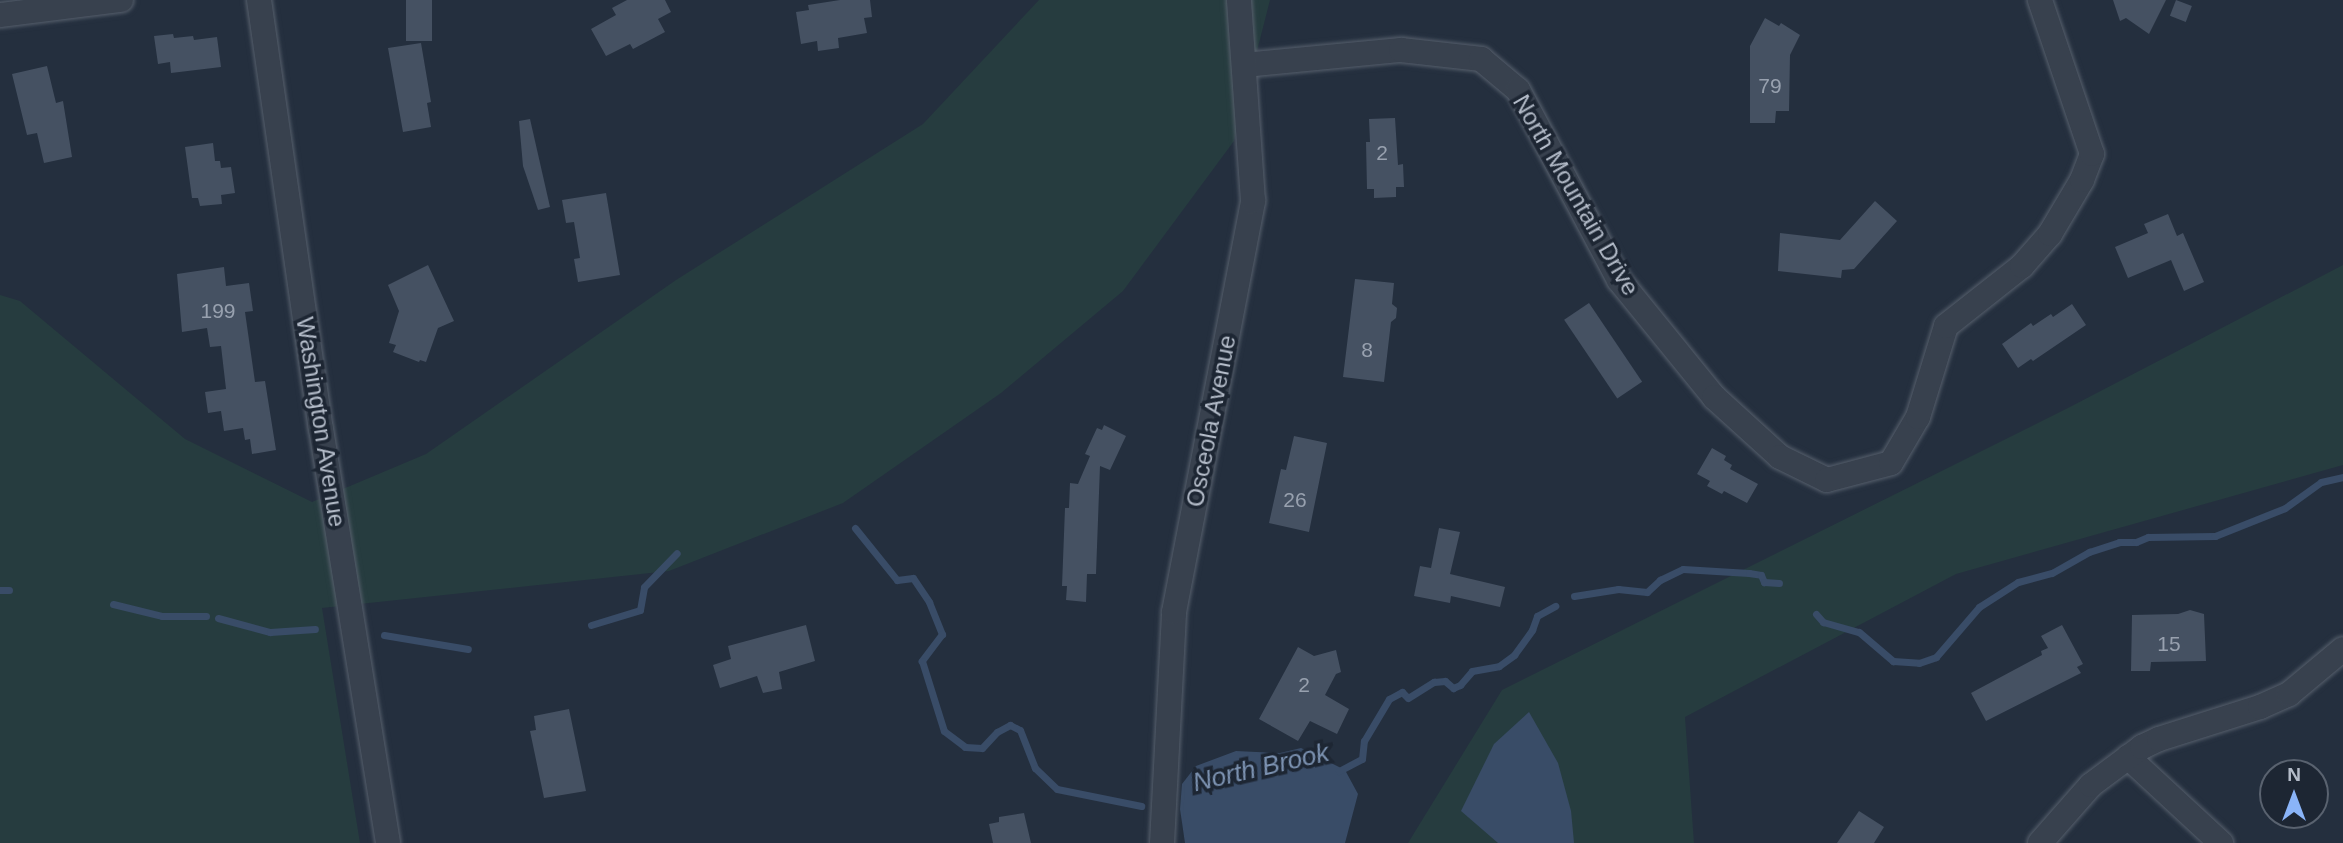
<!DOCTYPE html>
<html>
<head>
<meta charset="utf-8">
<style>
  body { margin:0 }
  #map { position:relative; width:2343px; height:843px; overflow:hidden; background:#242f3e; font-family:Helvetica,sans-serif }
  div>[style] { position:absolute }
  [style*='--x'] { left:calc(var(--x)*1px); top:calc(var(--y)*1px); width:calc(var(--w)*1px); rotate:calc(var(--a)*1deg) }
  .green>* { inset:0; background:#263c3f }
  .water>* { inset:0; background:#394c67 }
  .stream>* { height:7px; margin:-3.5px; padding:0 3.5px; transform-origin:3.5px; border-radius:3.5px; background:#394c67 }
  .building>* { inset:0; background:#455162; transform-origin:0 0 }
  .roads { filter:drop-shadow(0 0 2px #565f6c) drop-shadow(0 0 2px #565f6c) }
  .street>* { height:24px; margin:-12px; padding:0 12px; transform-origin:12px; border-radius:12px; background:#38414e }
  span { translate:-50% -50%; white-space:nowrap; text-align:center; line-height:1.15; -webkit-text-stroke:7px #1d2633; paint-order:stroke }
  .number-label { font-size:21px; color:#98a1af }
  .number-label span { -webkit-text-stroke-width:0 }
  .street-label { font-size:24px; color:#b4bcc9 }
  .water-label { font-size:26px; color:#7c92b1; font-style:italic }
  .north { position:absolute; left:2259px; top:759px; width:70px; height:70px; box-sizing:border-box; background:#1d2633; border:2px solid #59626f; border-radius:50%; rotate:0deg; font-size:19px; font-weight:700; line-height:28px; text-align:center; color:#b4bcc9 }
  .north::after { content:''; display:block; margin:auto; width:24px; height:32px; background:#8ab4f8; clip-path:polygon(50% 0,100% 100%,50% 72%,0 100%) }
</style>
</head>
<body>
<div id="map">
  <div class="green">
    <div style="clip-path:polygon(1039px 0,1270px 0,1234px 141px,1123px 291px,1001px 393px,843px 503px,669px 571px,322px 608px,360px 843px,0 843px,0 295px,20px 301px,185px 439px,312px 502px,426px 454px,676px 280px,923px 124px)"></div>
    <div style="clip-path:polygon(2343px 265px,2343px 465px,1956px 574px,1685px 717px,1694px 843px,1408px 843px,1502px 690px,2066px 409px)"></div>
  </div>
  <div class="water">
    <div style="clip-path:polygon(1529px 712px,1558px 763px,1571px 811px,1574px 843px,1498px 843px,1461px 811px,1494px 744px)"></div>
    <div style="clip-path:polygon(1301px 748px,1345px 770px,1358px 794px,1345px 843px,1185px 843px,1180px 809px,1182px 784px,1196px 766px,1236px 751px,1280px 753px)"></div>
  </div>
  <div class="stream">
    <div style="--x:855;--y:528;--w:67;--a:51.1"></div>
    <div style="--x:897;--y:580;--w:16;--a:-7"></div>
    <div style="--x:913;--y:578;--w:29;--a:56"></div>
    <div style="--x:929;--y:602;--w:35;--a:68"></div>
    <div style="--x:942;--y:634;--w:34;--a:127"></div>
    <div style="--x:922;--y:661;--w:73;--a:72.6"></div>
    <div style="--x:944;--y:731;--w:26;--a:37"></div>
    <div style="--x:965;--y:747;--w:17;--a:3"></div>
    <div style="--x:982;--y:748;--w:22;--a:-47"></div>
    <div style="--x:997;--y:732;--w:15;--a:-28"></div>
    <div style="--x:1010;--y:725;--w:11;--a:27"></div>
    <div style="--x:1020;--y:730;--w:41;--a:68.5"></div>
    <div style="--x:1035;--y:768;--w:30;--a:44"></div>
    <div style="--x:1057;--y:789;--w:86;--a:11.4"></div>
    <div style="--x:0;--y:590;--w:9;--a:0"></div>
    <div style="--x:1574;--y:596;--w:45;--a:-9"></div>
    <div style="--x:1618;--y:589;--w:29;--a:6"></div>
    <div style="--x:1647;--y:592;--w:18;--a:-43"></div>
    <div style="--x:1660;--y:580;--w:25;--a:-26"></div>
    <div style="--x:1683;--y:569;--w:66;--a:3.5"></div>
    <div style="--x:1749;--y:573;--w:12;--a:9"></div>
    <div style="--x:1761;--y:575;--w:8;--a:67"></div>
    <div style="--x:1764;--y:582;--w:15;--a:4"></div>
    <div style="--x:113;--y:604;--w:50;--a:13.8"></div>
    <div style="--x:162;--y:616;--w:44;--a:0"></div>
    <div style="--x:1816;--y:614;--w:11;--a:49"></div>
    <div style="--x:1823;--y:622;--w:37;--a:16"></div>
    <div style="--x:1859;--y:632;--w:45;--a:40.5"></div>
    <div style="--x:1893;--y:661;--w:26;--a:4"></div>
    <div style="--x:1919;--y:663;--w:18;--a:-19"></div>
    <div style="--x:1936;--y:657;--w:66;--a:-49.3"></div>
    <div style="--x:1979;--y:607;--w:46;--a:-32.7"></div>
    <div style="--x:2018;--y:582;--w:35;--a:-15"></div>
    <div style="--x:2052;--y:573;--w:43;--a:-29.6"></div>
    <div style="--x:2089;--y:552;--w:32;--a:-18"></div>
    <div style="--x:2119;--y:542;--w:17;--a:0"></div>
    <div style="--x:2136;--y:542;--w:13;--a:-23"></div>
    <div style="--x:2148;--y:537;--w:67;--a:-0.9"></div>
    <div style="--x:2215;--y:536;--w:75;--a:-21.8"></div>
    <div style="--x:2285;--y:508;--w:44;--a:-35.8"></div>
    <div style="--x:2321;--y:482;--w:23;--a:-13"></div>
    <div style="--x:218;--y:618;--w:54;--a:15.1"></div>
    <div style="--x:270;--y:632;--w:45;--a:-3.8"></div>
    <div style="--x:591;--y:625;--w:51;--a:-17"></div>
    <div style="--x:640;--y:610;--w:23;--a:-80"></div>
    <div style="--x:644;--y:587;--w:47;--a:-45.9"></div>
    <div style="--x:384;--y:635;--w:85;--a:9.5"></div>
    <div style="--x:1339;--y:771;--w:26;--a:-28"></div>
    <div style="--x:1362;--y:759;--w:18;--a:-84"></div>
    <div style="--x:1364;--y:741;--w:49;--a:-59.2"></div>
    <div style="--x:1389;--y:699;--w:15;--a:-28"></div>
    <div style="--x:1402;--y:692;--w:8;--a:45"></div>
    <div style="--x:1408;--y:698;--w:31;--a:-32"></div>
    <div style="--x:1434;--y:682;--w:11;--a:-5"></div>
    <div style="--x:1445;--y:681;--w:11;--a:41"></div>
    <div style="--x:1453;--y:688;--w:8;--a:-23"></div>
    <div style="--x:1460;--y:685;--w:18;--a:-49"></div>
    <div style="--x:1472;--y:671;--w:27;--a:-10"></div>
    <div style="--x:1499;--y:666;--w:19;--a:-36"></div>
    <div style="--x:1514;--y:655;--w:31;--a:-54"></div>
    <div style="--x:1532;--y:630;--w:15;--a:-70"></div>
    <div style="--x:1537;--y:616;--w:21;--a:-29"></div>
  </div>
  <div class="building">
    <div style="left:406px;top:0;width:26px;height:41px"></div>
    <div style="clip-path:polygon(627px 0,665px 0,671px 12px,658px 19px,665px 32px,633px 49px,630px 44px,606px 56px,591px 29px,616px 15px,612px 8px)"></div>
    <div style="clip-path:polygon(840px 0,870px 0,872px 17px,864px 18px,867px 33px,838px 38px,839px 48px,818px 51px,817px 41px,801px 44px,796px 12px,809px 10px,808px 5px)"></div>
    <div style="clip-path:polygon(2113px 0,2166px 0,2149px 34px,2126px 18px,2120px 21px)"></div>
    <div style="left:2176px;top:0;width:17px;height:17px;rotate:21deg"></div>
    <div style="clip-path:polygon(1765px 18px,1779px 26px,1781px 23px,1800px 35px,1790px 55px,1789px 111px,1776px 111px,1775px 123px,1750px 123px,1750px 46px)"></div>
    <div style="clip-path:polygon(173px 34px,174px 38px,193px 36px,194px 40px,217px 37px,221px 67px,171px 73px,170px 62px,158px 64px,154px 36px)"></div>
    <div style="clip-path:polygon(421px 43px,431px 102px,427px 103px,431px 127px,403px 132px,388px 48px)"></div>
    <div style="clip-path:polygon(47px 66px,56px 103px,63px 101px,72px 157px,44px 163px,37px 133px,27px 135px,12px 74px)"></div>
    <div style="clip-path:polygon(1395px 118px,1398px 165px,1403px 164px,1404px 187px,1396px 187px,1396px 197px,1374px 198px,1374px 189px,1367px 189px,1366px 142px,1370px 142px,1369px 119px)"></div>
    <div style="clip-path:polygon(530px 119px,550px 207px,538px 210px,523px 166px,519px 121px)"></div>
    <div style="clip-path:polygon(213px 143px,215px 161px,220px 161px,221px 168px,231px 167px,235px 193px,221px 195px,222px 204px,200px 206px,198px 198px,192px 198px,185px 147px)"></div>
    <div style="clip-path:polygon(606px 193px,620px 275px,578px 282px,574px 259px,580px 258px,574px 222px,566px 223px,562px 200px)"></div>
    <div style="clip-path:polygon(1875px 201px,1897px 221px,1854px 269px,1842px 270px,1841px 278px,1778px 271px,1780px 233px,1840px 240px)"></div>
    <div style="clip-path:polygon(2168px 214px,2177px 236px,2183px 233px,2204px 282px,2184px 291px,2171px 260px,2128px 278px,2115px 247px,2148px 233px,2144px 224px)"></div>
    <div style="clip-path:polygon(428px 265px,454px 321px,438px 328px,426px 362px,420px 360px,419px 362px,393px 352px,396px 345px,389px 343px,399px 311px,388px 285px)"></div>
    <div style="clip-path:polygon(224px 267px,226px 286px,249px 283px,253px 311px,245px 312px,255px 382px,265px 381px,276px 450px,252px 454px,250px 439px,245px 440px,243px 428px,224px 431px,221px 411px,208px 413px,205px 392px,226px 389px,221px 346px,210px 347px,207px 328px,182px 332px,177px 274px)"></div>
    <div style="clip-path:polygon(1355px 279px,1394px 283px,1392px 304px,1397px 308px,1396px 318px,1391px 322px,1384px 382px,1343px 377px)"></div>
    <div style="left:1589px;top:303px;width:95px;height:30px;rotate:56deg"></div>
    <div style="clip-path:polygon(2072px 304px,2086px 325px,2033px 361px,2031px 359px,2018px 368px,2002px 344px,2031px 323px,2033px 326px,2051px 314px,2053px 317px)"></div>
    <div style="clip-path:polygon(1104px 425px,1126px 436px,1110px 470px,1100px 466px,1096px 574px,1087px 574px,1086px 602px,1066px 600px,1067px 586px,1062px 586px,1065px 508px,1069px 508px,1070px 483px,1078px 484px,1090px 456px,1085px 454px,1097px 428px,1102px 430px)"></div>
    <div style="clip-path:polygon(1294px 436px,1327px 443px,1309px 532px,1269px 523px,1281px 469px,1286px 470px)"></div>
    <div style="clip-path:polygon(1712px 448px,1726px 456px,1724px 460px,1732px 465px,1730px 469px,1758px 484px,1747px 503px,1724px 491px,1722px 494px,1707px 486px,1710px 481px,1697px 474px)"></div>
    <div style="clip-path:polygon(1439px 528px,1460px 532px,1450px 574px,1505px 587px,1500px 607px,1451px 596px,1450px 603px,1414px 596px,1420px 566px,1431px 568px)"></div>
    <div style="clip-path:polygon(2190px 610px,2204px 614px,2206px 661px,2151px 662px,2150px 671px,2131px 671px,2132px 615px,2178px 614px)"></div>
    <div style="clip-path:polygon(806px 625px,815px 661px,779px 672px,782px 689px,763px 693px,757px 676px,720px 688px,713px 665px,731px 659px,728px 646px)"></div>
    <div style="clip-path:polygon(2062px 625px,2083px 664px,2077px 667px,2081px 673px,1986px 721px,1971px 693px,2042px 655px,2041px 651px,2048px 648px,2041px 636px)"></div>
    <div style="clip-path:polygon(1298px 647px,1314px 656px,1336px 650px,1341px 672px,1336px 674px,1325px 695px,1349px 709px,1337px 734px,1310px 721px,1298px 741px,1259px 719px)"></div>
    <div style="clip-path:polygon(569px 709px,586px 791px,544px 798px,530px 731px,536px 730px,534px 716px)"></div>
    <div style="clip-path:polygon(1859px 811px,1884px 827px,1874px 843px,1837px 843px)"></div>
    <div style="clip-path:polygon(1024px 813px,1031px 843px,993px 843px,989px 824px,999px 822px,999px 817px)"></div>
  </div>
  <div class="roads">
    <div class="street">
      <div style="--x:259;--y:0;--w:433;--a:81.8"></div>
      <div style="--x:321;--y:429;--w:419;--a:80.8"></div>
      <div style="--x:0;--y:15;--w:122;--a:-7.1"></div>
      <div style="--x:1244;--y:65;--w:158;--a:-5.5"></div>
      <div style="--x:1401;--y:50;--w:81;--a:6.4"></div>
      <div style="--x:1481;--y:59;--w:48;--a:40"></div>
      <div style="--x:1518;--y:90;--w:215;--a:62"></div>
      <div style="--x:1619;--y:280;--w:151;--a:50.9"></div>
      <div style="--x:1714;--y:397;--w:89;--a:42.3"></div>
      <div style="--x:1780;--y:457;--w:52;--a:26.1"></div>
      <div style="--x:1827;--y:480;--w:66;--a:-14.9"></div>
      <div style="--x:1891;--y:463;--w:53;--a:-59.6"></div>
      <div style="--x:1918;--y:417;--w:95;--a:-72.9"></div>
      <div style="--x:1946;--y:326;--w:97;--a:-38.3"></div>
      <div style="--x:2022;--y:266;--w:43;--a:-48.8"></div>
      <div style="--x:2050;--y:234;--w:63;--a:-59.3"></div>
      <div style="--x:2082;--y:180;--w:28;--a:-69"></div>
      <div style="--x:2092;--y:154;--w:163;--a:-108.7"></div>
      <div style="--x:2128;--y:757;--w:127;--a:42.8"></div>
      <div style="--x:1162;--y:843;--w:231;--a:-87"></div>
      <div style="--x:1174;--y:612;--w:419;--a:-79.1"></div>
      <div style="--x:1253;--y:201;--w:201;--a:-94"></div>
      <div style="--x:2040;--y:843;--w:77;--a:-48.7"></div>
      <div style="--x:2091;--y:785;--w:64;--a:-36.7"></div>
      <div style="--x:2142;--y:747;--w:19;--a:-25"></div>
      <div style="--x:2159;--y:739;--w:106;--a:-17.6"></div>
      <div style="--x:2260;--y:707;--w:32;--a:-24"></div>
      <div style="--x:2289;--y:694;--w:70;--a:-39.8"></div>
    </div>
  </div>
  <div class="number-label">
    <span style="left:1770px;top:86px">79</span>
    <span style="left:1382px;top:153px">2</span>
    <span style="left:218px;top:311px">199</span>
    <span style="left:1367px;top:350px">8</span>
    <span style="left:1295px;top:500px">26</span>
    <span style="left:2169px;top:644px">15</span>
    <span style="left:1304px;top:685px">2</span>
  </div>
  <div class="street-label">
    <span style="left:1576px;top:195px;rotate:60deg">North Mountain Drive</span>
    <span style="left:1211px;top:421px;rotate:-79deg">Osceola Avenue</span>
    <span style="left:321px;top:422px;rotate:81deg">Washington Avenue</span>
  </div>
  <div class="water-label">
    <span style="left:1261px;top:768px;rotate:-13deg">North Brook</span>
  </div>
  <div class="north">N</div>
</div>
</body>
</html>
